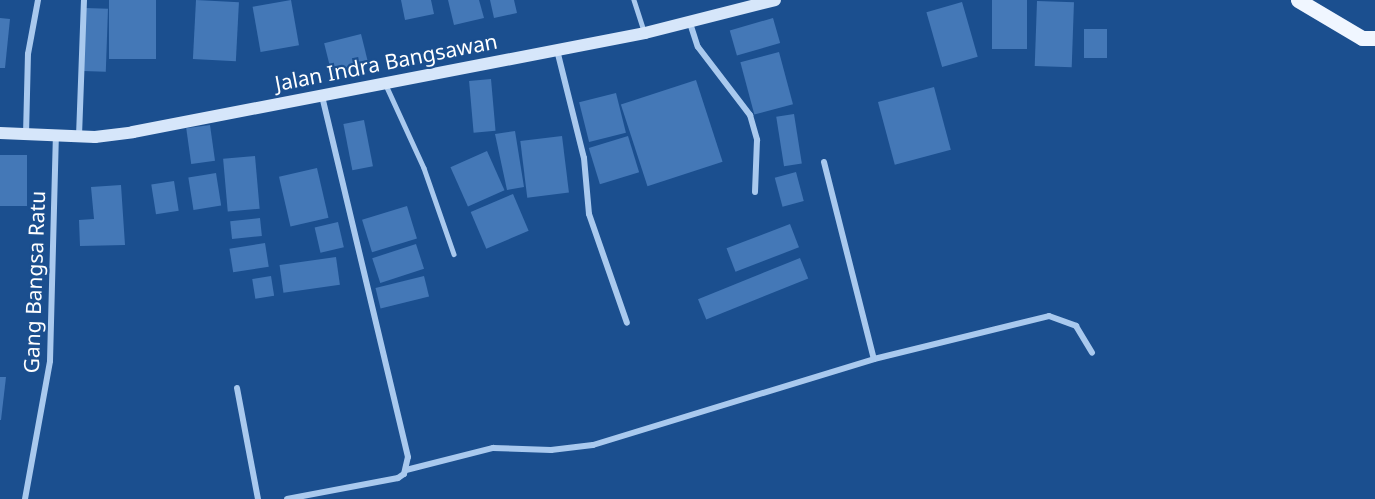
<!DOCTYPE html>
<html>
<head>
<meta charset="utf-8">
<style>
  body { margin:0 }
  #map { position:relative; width:1375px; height:499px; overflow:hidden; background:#1b4f8f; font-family:"Noto Sans",sans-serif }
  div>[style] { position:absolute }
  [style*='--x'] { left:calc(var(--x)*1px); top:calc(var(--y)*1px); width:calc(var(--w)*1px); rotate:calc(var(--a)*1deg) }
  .building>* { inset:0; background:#4478b7; transform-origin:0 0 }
  .lane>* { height:4.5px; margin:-2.25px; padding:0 2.25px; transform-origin:2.25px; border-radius:2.25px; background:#a9c9ee }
  .street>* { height:6px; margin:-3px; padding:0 3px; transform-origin:3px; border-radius:3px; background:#a9c9ee }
  .secondary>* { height:12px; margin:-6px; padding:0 6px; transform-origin:6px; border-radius:6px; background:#d6e6fa }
  .primary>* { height:15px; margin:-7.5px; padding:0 7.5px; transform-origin:7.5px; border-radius:7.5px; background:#f0f6ff }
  span { translate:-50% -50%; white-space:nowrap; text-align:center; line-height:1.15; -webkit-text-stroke:4.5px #1b4f8f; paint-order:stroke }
  .street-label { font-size:21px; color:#fff }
</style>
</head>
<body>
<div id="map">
  <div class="building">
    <div style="left:109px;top:0;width:47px;height:59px"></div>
    <div style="left:196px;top:0;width:43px;height:59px;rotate:3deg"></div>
    <div style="left:291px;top:0;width:46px;height:39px;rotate:80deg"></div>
    <div style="clip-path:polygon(401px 0,431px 0,434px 14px,405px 20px)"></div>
    <div style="clip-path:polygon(448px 0,479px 0,484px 18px,454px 25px)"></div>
    <div style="clip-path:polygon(490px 0,514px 0,517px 13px,494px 18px)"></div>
    <div style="left:992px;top:0;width:35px;height:49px"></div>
    <div style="left:1037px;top:1px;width:37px;height:65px;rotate:2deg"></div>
    <div style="left:962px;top:2px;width:57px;height:37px;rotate:74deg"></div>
    <div style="left:85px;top:8px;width:23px;height:63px;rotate:2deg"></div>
    <div style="clip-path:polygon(0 18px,10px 19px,5px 68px,0 68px)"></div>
    <div style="left:773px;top:18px;width:26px;height:45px;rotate:74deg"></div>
    <div style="left:1084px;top:29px;width:23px;height:29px"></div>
    <div style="left:361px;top:34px;width:29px;height:38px;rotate:76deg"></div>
    <div style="left:779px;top:52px;width:54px;height:40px;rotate:75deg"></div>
    <div style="left:491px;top:79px;width:52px;height:22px;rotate:85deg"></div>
    <div style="left:696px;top:80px;width:86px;height:79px;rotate:72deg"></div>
    <div style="left:934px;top:87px;width:65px;height:58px;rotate:75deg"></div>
    <div style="left:616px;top:93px;width:41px;height:38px;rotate:76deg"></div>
    <div style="left:794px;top:114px;width:50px;height:18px;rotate:81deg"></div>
    <div style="left:364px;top:120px;width:47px;height:21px;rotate:79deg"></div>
    <div style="left:210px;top:125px;width:36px;height:24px;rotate:82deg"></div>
    <div style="clip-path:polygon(515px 131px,524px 187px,507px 190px,495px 134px)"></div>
    <div style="left:562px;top:136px;width:57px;height:42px;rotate:83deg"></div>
    <div style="left:628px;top:136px;width:38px;height:41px;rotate:73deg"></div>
    <div style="left:487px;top:151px;width:43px;height:40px;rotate:66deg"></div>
    <div style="left:0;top:155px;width:27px;height:51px"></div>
    <div style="left:255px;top:156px;width:53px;height:32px;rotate:85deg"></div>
    <div style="left:317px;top:168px;width:51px;height:39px;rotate:77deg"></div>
    <div style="left:796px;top:172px;width:30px;height:22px;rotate:75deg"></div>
    <div style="left:216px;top:173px;width:33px;height:28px;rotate:81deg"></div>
    <div style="left:174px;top:181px;width:30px;height:23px;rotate:81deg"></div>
    <div style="clip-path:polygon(121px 185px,125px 245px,80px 246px,79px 220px,94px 219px,91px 187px)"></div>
    <div style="left:513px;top:194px;width:40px;height:46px;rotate:67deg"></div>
    <div style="left:407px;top:206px;width:34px;height:47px;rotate:73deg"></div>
    <div style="left:260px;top:218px;width:18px;height:30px;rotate:84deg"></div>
    <div style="left:338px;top:222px;width:26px;height:24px;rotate:77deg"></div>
    <div style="left:790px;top:224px;width:25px;height:68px;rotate:69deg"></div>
    <div style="left:265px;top:243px;width:24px;height:36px;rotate:81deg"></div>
    <div style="left:416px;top:244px;width:26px;height:46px;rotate:72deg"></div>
    <div style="left:336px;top:257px;width:28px;height:57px;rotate:82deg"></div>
    <div style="left:800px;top:258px;width:22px;height:110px;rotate:68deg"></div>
    <div style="left:271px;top:276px;width:20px;height:19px;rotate:81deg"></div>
    <div style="left:424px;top:276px;width:21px;height:50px;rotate:76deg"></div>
    <div style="clip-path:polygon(0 377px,6px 377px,1px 420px,0 420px)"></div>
  </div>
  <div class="lane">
    <div style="--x:634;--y:0;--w:33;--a:72"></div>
    <div style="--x:386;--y:85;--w:91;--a:65.4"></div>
    <div style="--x:424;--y:168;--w:91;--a:70.8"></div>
  </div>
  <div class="street">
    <div style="--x:689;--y:20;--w:28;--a:72"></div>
    <div style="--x:698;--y:47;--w:86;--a:52.6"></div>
    <div style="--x:750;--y:115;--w:26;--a:74"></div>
    <div style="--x:757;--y:140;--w:52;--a:92.2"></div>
    <div style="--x:557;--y:50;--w:111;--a:76"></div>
    <div style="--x:584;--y:158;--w:56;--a:84.9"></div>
    <div style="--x:589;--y:214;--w:115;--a:70.8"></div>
    <div style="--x:26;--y:135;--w:81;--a:-88.6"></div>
    <div style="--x:28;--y:54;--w:55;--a:-79.5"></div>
    <div style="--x:79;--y:136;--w:136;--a:-87.9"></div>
    <div style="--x:824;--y:162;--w:203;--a:75.8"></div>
    <div style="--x:237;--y:388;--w:113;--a:79.3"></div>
    <div style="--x:406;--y:470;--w:90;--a:-14.2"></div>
    <div style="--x:493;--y:448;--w:58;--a:2"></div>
    <div style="--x:551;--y:450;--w:42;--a:-6.8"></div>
    <div style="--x:593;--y:445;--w:294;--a:-17"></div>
    <div style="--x:874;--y:359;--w:180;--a:-13.8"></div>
    <div style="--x:1049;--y:316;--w:29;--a:20"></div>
    <div style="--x:1076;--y:326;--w:31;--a:59"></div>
    <div style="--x:25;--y:499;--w:140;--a:-79.7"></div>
    <div style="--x:50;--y:361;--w:224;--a:-88.5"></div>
    <div style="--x:287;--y:499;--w:113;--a:-10.7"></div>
    <div style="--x:398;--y:478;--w:7;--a:-34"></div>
    <div style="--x:404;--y:474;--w:17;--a:-77"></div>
    <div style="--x:408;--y:457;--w:371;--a:-103.4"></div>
  </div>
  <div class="secondary">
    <div style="--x:0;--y:133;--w:95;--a:2.4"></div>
    <div style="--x:95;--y:137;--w:38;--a:-7"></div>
    <div style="--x:133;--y:132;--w:521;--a:-10.94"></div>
    <div style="--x:645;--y:33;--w:134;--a:-14.2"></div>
  </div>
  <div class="primary">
    <div style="--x:1298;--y:0;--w:74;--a:30.7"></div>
    <div style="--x:1362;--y:38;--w:13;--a:0"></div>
  </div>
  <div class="street-label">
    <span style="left:386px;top:62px;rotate:-11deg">Jalan Indra Bangsawan</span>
    <span style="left:34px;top:282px;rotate:-88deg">Gang Bangsa Ratu</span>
  </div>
</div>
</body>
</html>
